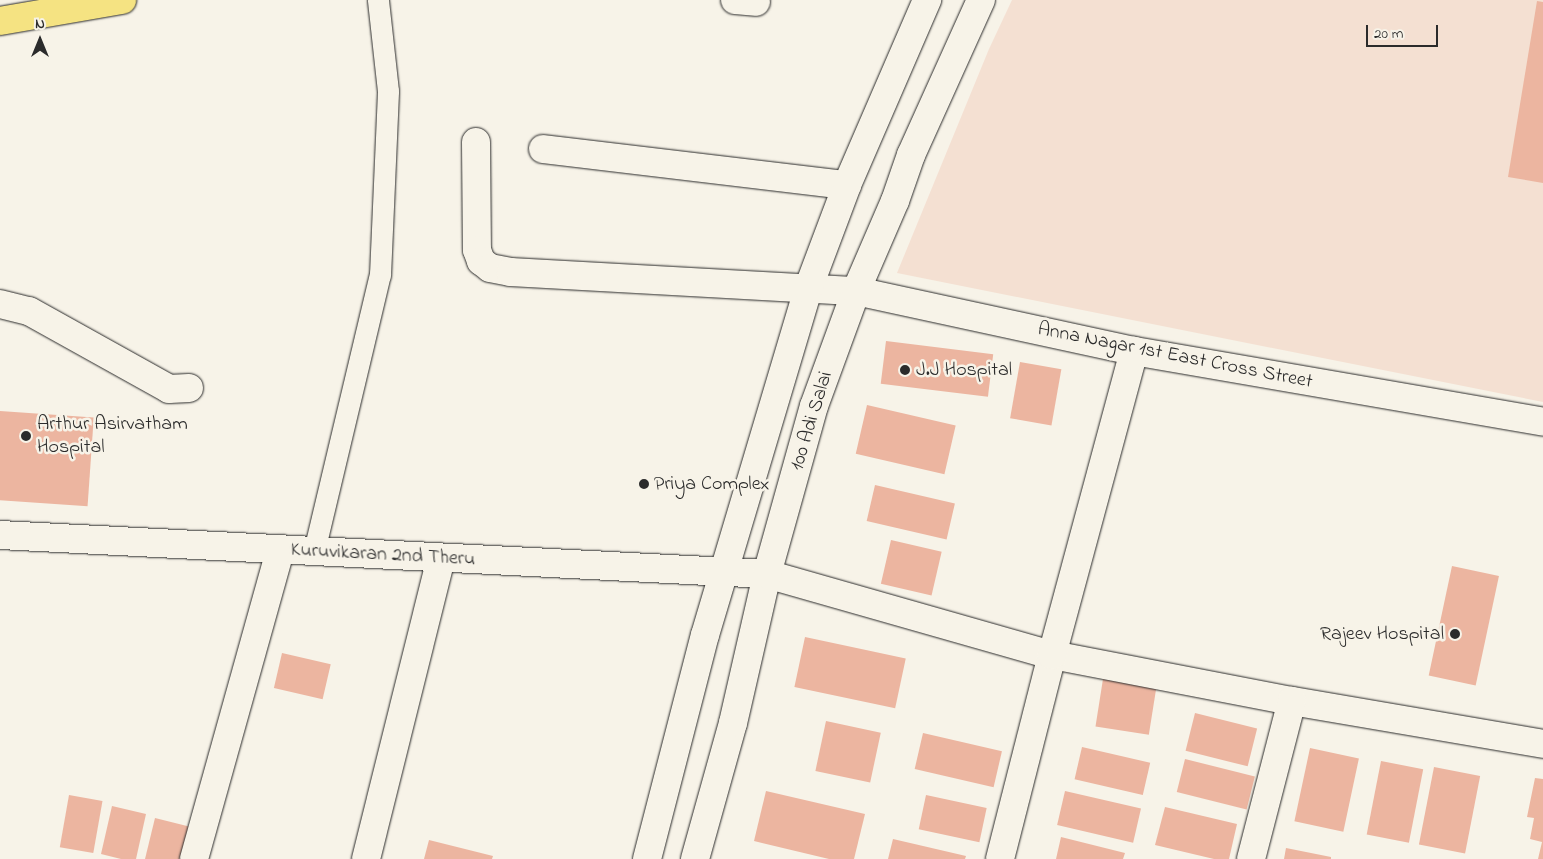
<!DOCTYPE html>
<html>
<head>
<meta charset="utf-8">
<style>
  body { margin:0 }
  #map { position:relative; width:1543px; height:859px; overflow:hidden; background:#f7f3e8; font-family:"Indie Flower",sans-serif }
  div>[style] { position:absolute }
  [style*='--x'] { left:calc(var(--x)*1px); top:calc(var(--y)*1px); width:calc(var(--w)*1px); rotate:calc(var(--a)*1deg) }
  .built>* { inset:0; background:#f4e0d2 }
  .building>* { inset:0; background:#ecb5a0; transform-origin:0 0 }
  .roads { filter:drop-shadow(0 0 1px #2b2b2b) drop-shadow(0 0 1px #2b2b2b) }
  .pedestrian>* { height:21px; margin:-10.5px; padding:0 10.5px; transform-origin:10.5px; border-radius:10.5px; background:#f7f3e8 }
  .minor>* { height:28px; margin:-14px; padding:0 14px; transform-origin:14px; border-radius:14px; background:#f7f3e8 }
  .tertiary>* { height:28px; margin:-14px; padding:0 14px; transform-origin:14px; border-radius:14px; background:#f7f3e8 }
  .secondary>* { height:28px; margin:-14px; padding:0 14px; transform-origin:14px; border-radius:14px; background:#f7f3e8 }
  .primary>* { height:28px; margin:-14px; padding:0 14px; transform-origin:14px; border-radius:14px; background:#f5e382 }
  .dots>* { width:14px; height:14px; translate:-50% -50%; box-sizing:border-box; border:2px solid #f7f3e8; border-radius:50% }
  span { translate:-50% -50%; white-space:nowrap; text-align:center; line-height:1.15; -webkit-text-stroke:5px #f7f3e8; paint-order:stroke }
  .street-label { font-size:20px; color:#2b2b2b }
  .poi-label { font-size:20px; color:#2b2b2b }
  .left { translate:0 -50%; text-align:left }
  .right { translate:-100% -50%; text-align:right }
  .north { position:absolute; left:15px; top:15px; width:50px; height:50px; -webkit-text-stroke:4px #f7f3e8; paint-order:stroke; rotate:0deg; font-size:14px; font-weight:700; line-height:20px; text-align:center; color:#2b2b2b }
  .north::after { content:''; display:block; margin:auto; width:18px; height:22px; background:#2b2b2b; clip-path:polygon(50% 0,100% 100%,50% 72%,0 100%) }
  .scale { position:absolute; left:1366px; top:25px; width:72px; height:22px; box-sizing:border-box; border:2px solid #2b2b2b; border-top:0; padding-left:6px; font-size:15px; line-height:18px; white-space:nowrap; color:#2b2b2b; -webkit-text-stroke:4px #f7f3e8; paint-order:stroke }
</style>
</head>
<body>
<div id="map">
  <div class="built">
    <div style="clip-path:polygon(1012px 0,1543px 0,1543px 402px,897px 273px,989px 49px)"></div>
  </div>
  <div class="building">
    <div style="clip-path:polygon(1537px 1px,1543px 2px,1543px 183px,1508px 177px)"></div>
    <div style="left:886px;top:341px;width:108px;height:43px;rotate:7deg"></div>
    <div style="left:1020px;top:362px;width:42px;height:57px;rotate:10deg"></div>
    <div style="left:867px;top:405px;width:91px;height:50px;rotate:13deg"></div>
    <div style="left:0;top:411px;width:94px;height:89px;rotate:4deg"></div>
    <div style="left:875px;top:485px;width:82px;height:37px;rotate:13deg"></div>
    <div style="left:891px;top:540px;width:52px;height:45px;rotate:13deg"></div>
    <div style="left:1452px;top:566px;width:48px;height:112px;rotate:12deg"></div>
    <div style="left:805px;top:637px;width:103px;height:51px;rotate:12deg"></div>
    <div style="left:282px;top:653px;width:50px;height:36px;rotate:13deg"></div>
    <div style="left:1103px;top:679px;width:54px;height:48px;rotate:9deg"></div>
    <div style="left:1195px;top:713px;width:64px;height:39px;rotate:14deg"></div>
    <div style="left:826px;top:721px;width:56px;height:51px;rotate:12deg"></div>
    <div style="left:923px;top:733px;width:81px;height:37px;rotate:13deg"></div>
    <div style="left:1082px;top:747px;width:70px;height:33px;rotate:13deg"></div>
    <div style="left:1310px;top:748px;width:50px;height:75px;rotate:12deg"></div>
    <div style="left:1185px;top:759px;width:72px;height:34px;rotate:14deg"></div>
    <div style="left:1381px;top:761px;width:43px;height:75px;rotate:11deg"></div>
    <div style="left:1434px;top:767px;width:47px;height:79px;rotate:11deg"></div>
    <div style="clip-path:polygon(1535px 778px,1543px 779px,1543px 859px,1538px 859px,1542px 842px,1530px 839px,1534px 818px,1527px 817px)"></div>
    <div style="clip-path:polygon(766px 791px,865px 814px,854px 859px,829px 859px,754px 841px)"></div>
    <div style="left:1065px;top:791px;width:78px;height:35px;rotate:13deg"></div>
    <div style="left:69px;top:795px;width:34px;height:53px;rotate:10deg"></div>
    <div style="left:926px;top:795px;width:62px;height:35px;rotate:12deg"></div>
    <div style="clip-path:polygon(112px 806px,146px 814px,136px 859px,121px 859px,101px 854px)"></div>
    <div style="clip-path:polygon(1165px 807px,1237px 824px,1229px 859px,1214px 859px,1155px 845px)"></div>
    <div style="clip-path:polygon(155px 818px,199px 829px,191px 859px,145px 859px)"></div>
    <div style="clip-path:polygon(1061px 837px,1125px 853px,1123px 859px,1056px 859px)"></div>
    <div style="clip-path:polygon(893px 839px,966px 856px,965px 859px,888px 859px)"></div>
    <div style="clip-path:polygon(429px 840px,493px 856px,492px 859px,424px 859px)"></div>
    <div style="clip-path:polygon(1286px 848px,1331px 857px,1331px 859px,1284px 859px)"></div>
  </div>
  <div class="roads">
    <div class="pedestrian">
      <div style="--x:314;--y:551;--w:284;--a:-76.6"></div>
      <div style="--x:380;--y:275;--w:184;--a:-87.5"></div>
      <div style="--x:388;--y:91;--w:92;--a:-96.3"></div>
    </div>
    <div class="minor">
      <div style="--x:735;--y:0;--w:21;--a:5"></div>
      <div style="--x:476;--y:142;--w:108;--a:89.5"></div>
      <div style="--x:477;--y:250;--w:12;--a:70"></div>
      <div style="--x:481;--y:261;--w:11;--a:38"></div>
      <div style="--x:490;--y:268;--w:21;--a:11"></div>
      <div style="--x:511;--y:272;--w:346;--a:3.2"></div>
      <div style="--x:856;--y:291;--w:284;--a:12.2"></div>
      <div style="--x:1134;--y:351;--w:415;--a:9.8"></div>
      <div style="--x:543;--y:149;--w:306;--a:6.8"></div>
      <div style="--x:0;--y:304;--w:30;--a:14"></div>
      <div style="--x:29;--y:311;--w:160;--a:29.1"></div>
      <div style="--x:169;--y:389;--w:20;--a:-3"></div>
      <div style="--x:767;--y:574;--w:296;--a:15.9"></div>
      <div style="--x:1052;--y:655;--w:244;--a:10.9"></div>
      <div style="--x:1292;--y:701;--w:255;--a:9.7"></div>
      <div style="--x:194;--y:859;--w:321;--a:-74.4"></div>
      <div style="--x:366;--y:859;--w:310;--a:-76"></div>
      <div style="--x:1000;--y:859;--w:211;--a:-75.7"></div>
      <div style="--x:1052;--y:655;--w:315;--a:-74.9"></div>
      <div style="--x:1251;--y:859;--w:163;--a:-75.5"></div>
    </div>
    <div class="tertiary">
      <div style="--x:0;--y:535;--w:768;--a:2.91"></div>
    </div>
    <div class="secondary">
      <div style="--x:647;--y:859;--w:231;--a:-75.5"></div>
      <div style="--x:705;--y:635;--w:361;--a:-73.4"></div>
      <div style="--x:808;--y:289;--w:111;--a:-69.4"></div>
      <div style="--x:847;--y:185;--w:202;--a:-66.6"></div>
      <div style="--x:695;--y:859;--w:141;--a:-74.4"></div>
      <div style="--x:733;--y:723;--w:153;--a:-77.1"></div>
      <div style="--x:767;--y:574;--w:174;--a:-74.4"></div>
      <div style="--x:814;--y:406;--w:122;--a:-69.9"></div>
      <div style="--x:856;--y:291;--w:98;--a:-66.6"></div>
      <div style="--x:895;--y:201;--w:49;--a:-70.8"></div>
      <div style="--x:911;--y:155;--w:170;--a:-65.7"></div>
    </div>
    <div class="primary">
      <div style="--x:0;--y:21;--w:124;--a:-9.8"></div>
    </div>
  </div>
  <div class="dots">
    <div style="left:905px;top:370px;background:#2b2b2b"></div>
    <div style="left:26px;top:436px;background:#2b2b2b"></div>
    <div style="left:644px;top:484px;background:#2b2b2b"></div>
    <div style="left:1455px;top:634px;background:#2b2b2b"></div>
  </div>
  <div class="street-label">
    <span style="left:1175px;top:356px;rotate:11deg">Anna Nagar 1st East Cross Street</span>
    <span style="left:812px;top:421px;rotate:-73deg">100 Adi Salai</span>
    <span style="left:383px;top:555px;rotate:3deg">Kuruvikaran 2nd Theru</span>
  </div>
  <div class="poi-label">
    <span class="left" style="left:916px;top:370px">J.J Hospital</span>
    <span class="left" style="left:37px;top:436px">Arthur Asirvatham<br>Hospital</span>
    <span class="left" style="left:654px;top:484px">Priya Complex</span>
    <span class="right" style="left:1444px;top:634px">Rajeev Hospital</span>
  </div>
  <div class="north">N</div>
  <div class="scale">20 m</div>
</div>
</body>
</html>
